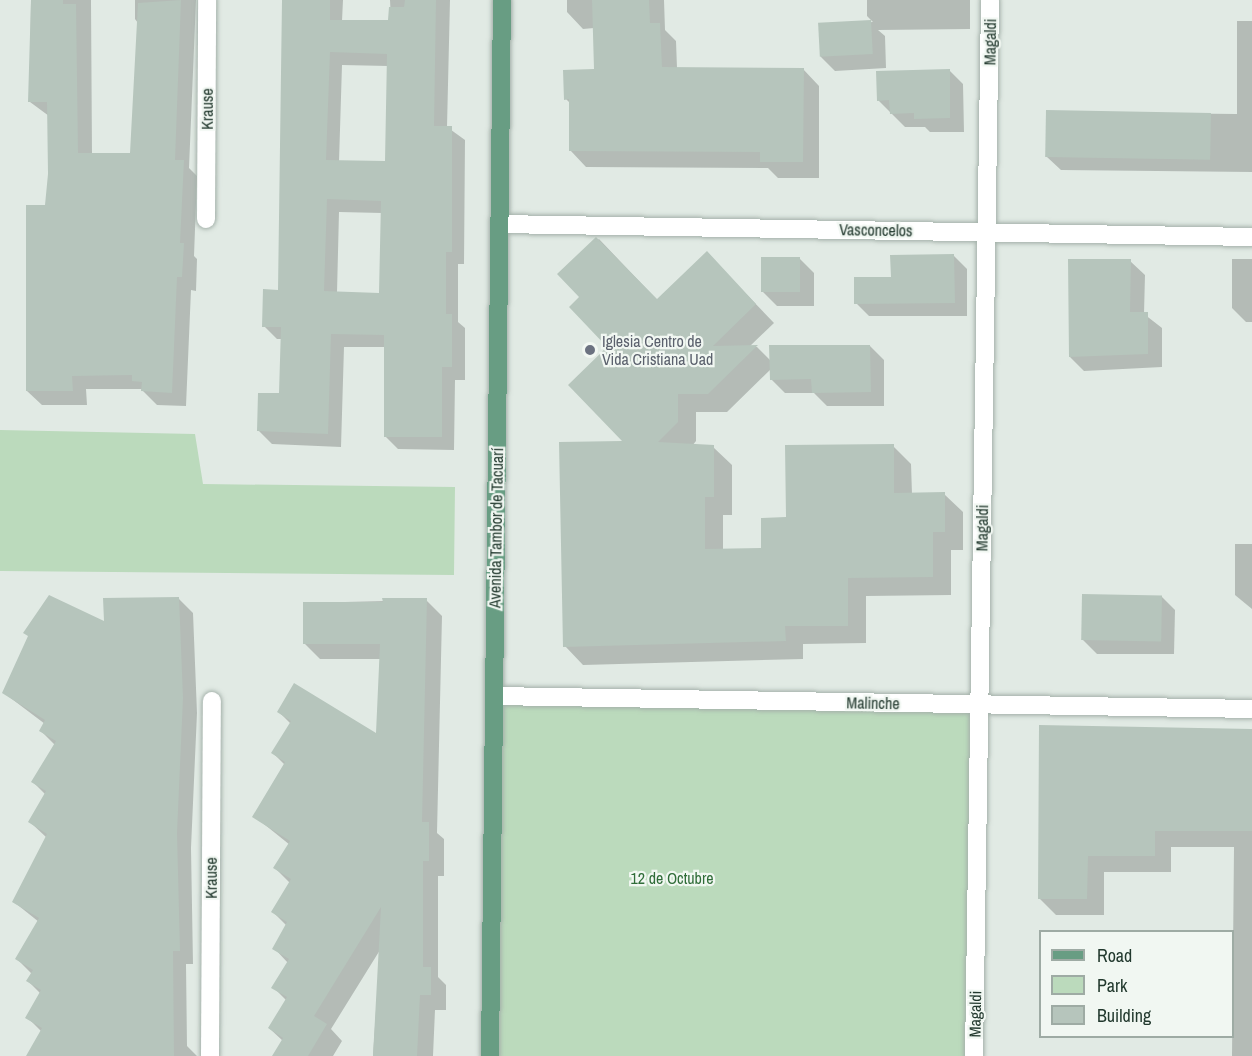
<!DOCTYPE html>
<html>
<head>
<meta charset="utf-8">
<style>
  body { margin:0 }
  #map { position:relative; width:1252px; height:1056px; overflow:hidden; background:#e1eae4; font-family:"Archivo Narrow",sans-serif }
  div>[style] { position:absolute }
  [style*='--x'] { left:calc(var(--x)*1px); top:calc(var(--y)*1px); width:calc(var(--w)*1px); rotate:calc(var(--a)*1deg) }
  .green>* { inset:0; background:#bbdabc; transform-origin:0 0 }
  .shadow>* { inset:0; background:#0003 }
  .building>* { inset:0; background:#b6c5bc; transform-origin:0 0 }
  .roads { filter:drop-shadow(0 0 2px #a4b1aa) drop-shadow(0 0 2px #a4b1aa) }
  .minor>* { height:18px; margin:-9px; padding:0 9px; transform-origin:9px; border-radius:9px; background:#fff }
  .primary>* { height:18px; margin:-9px; padding:0 9px; transform-origin:9px; border-radius:9px; background:#689d83 }
  .dots>* { width:16px; height:16px; translate:-50% -50%; box-sizing:border-box; border:3px solid #f1f7f2; border-radius:50% }
  span { translate:-50% -50%; white-space:nowrap; text-align:center; line-height:1.15; -webkit-text-stroke:4.5px #f1f7f2; paint-order:stroke }
  .street-label { font-size:16px; color:#22392e }
  .worship-label { font-size:16px; color:#5b616d }
  .left { translate:0 -50%; text-align:left }
  .park-label { font-size:16px; color:#306d39 }
  .legend { position:absolute; left:1039px; top:930px; width:195px; height:108px; box-sizing:border-box; background:#f1f7f2; border:2px solid #9eaba4; margin:0; padding:8px 10px; list-style:none; font-size:18px; color:#22392e }
  .legend li { display:flex; align-items:center; gap:12px; height:30px }
  .legend b { width:30px; border:2px solid #9eaba4 }
</style>
</head>
<body>
<div id="map">
  <div class="green">
    <div style="clip-path:polygon(0 430px,195px 434px,203px 484px,455px 487px,454px 575px,0 571px)"></div>
    <div style="left:494px;top:696px;width:486px;height:360px;rotate:1deg"></div>
  </div>
  <div class="shadow">
    <div style="clip-path:polygon(31px 0,91px 0,92px 155px,132px 154px,138px 23px,135px 19px,135px 0,196px 0,189px 168px,197px 176px,194px 256px,197px 259px,196px 291px,191px 290px,186px 406px,157px 405px,141px 389px,86px 389px,87px 405px,42px 405px,27px 391px,49px 174px,49px 116px,30px 102px)"></div>
    <div style="clip-path:polygon(evenodd,285px 0,343px 0,342px 21px,391px 21px,390px 0,450px 0,447px 127px,465px 140px,464px 264px,458px 264px,458px 322px,465px 328px,465px 380px,455px 380px,454px 450px,398px 449px,385px 436px,386px 347px,344px 347px,341px 447px,272px 444px,259px 431px,281px 395px,282px 339px,277px 339px,264px 326px,279px 291px,285px 0,342px 65px,388px 66px,386px 162px,339px 162px,342px 65px,285px 0,339px 212px,382px 213px,380px 295px,337px 293px,339px 212px)"></div>
    <div style="clip-path:polygon(567px 0,664px 0,665px 30px,676px 41px,677px 68px,803px 69px,819px 86px,819px 178px,778px 178px,768px 168px,586px 167px,570px 150px,571px 104px,566px 99px,595px 71px,594px 28px,583px 29px,567px 12px)"></div>
    <div style="clip-path:polygon(867px 0,970px 0,970px 29px,878px 30px,885px 36px,886px 68px,835px 71px,821px 57px,820px 25px,873px 22px,867px 16px)"></div>
    <div style="clip-path:polygon(1237px 21px,1252px 21px,1252px 172px,1061px 170px,1047px 157px,1047px 112px,1237px 114px)"></div>
    <div style="clip-path:polygon(949px 70px,963px 84px,964px 132px,930px 132px,925px 127px,905px 127px,878px 100px)"></div>
    <div style="clip-path:polygon(599px 239px,658px 301px,725px 272px,774px 323px,749px 347px,757px 347px,771px 361px,870px 346px,884px 360px,884px 406px,827px 406px,814px 393px,785px 393px,771px 379px,771px 369px,727px 412px,696px 412px,696px 441px,692px 446px,713px 447px,732px 465px,732px 515px,723px 515px,723px 550px,763px 550px,787px 519px,893px 446px,911px 464px,912px 494px,944px 494px,963px 512px,963px 550px,951px 550px,951px 595px,866px 596px,866px 643px,803px 644px,803px 659px,583px 665px,565px 646px,625px 443px,609px 347px,581px 297px,559px 274px)"></div>
    <div style="clip-path:polygon(954px 256px,967px 269px,967px 316px,869px 316px,856px 303px,892px 279px)"></div>
    <div style="clip-path:polygon(800px 259px,814px 273px,814px 306px,777px 306px,763px 292px)"></div>
    <div style="clip-path:polygon(1232px 259px,1252px 259px,1252px 322px,1246px 322px,1232px 308px)"></div>
    <div style="clip-path:polygon(1130px 261px,1145px 275px,1144px 314px,1162px 328px,1162px 367px,1084px 371px,1070px 357px)"></div>
    <div style="clip-path:polygon(1235px 544px,1252px 544px,1252px 609px,1235px 595px)"></div>
    <div style="clip-path:polygon(1161px 596px,1175px 610px,1174px 654px,1097px 654px,1083px 640px)"></div>
    <div style="clip-path:polygon(179px 599px,193px 613px,197px 713px,191px 848px,193px 964px,186px 964px,187px 1046px,197px 1056px,28px 1056px,42px 1032px,27px 1017px,41px 994px,28px 981px,32px 974px,17px 959px,39px 922px,14px 902px,47px 838px,30px 822px,46px 795px,33px 782px,55px 745px,41px 731px,45px 724px,4px 693px,106px 624px)"></div>
    <div style="clip-path:polygon(426px 600px,442px 616px,437px 833px,444px 839px,444px 876px,438px 876px,438px 977px,446px 985px,446px 1010px,435px 1010px,433px 1056px,373px 1056px,380px 950px,331px 1029px,342px 1041px,333px 1056px,274px 1056px,283px 1041px,269px 1028px,287px 1001px,273px 987px,288px 963px,274px 948px,287px 926px,273px 912px,290px 883px,275px 868px,290px 845px,254px 816px,285px 765px,273px 753px,291px 724px,278px 711px,377px 736px,380px 659px,320px 659px,304px 643px,304px 603px)"></div>
    <div style="clip-path:polygon(1041px 727px,1252px 730px,1252px 1056px,1232px 1056px,1234px 847px,1171px 847px,1171px 872px,1104px 872px,1104px 915px,1056px 915px,1039px 898px)"></div>
  </div>
  <div class="building">
    <div style="clip-path:polygon(31px 0,63px 0,63px 4px,76px 4px,78px 153px,130px 153px,138px 3px,181px 0,175px 160px,184px 160px,180px 243px,184px 243px,182px 277px,177px 277px,172px 393px,141px 391px,142px 382px,132px 381px,132px 375px,72px 376px,73px 391px,26px 391px,26px 205px,45px 205px,48px 174px,47px 102px,28px 102px)"></div>
    <div style="clip-path:polygon(evenodd,282px 0,330px 0,330px 20px,388px 20px,389px 7px,404px 7px,405px 0,436px 0,434px 126px,452px 126px,452px 252px,446px 252px,446px 314px,452px 314px,452px 367px,442px 367px,442px 437px,384px 437px,384px 335px,331px 334px,328px 434px,257px 431px,258px 393px,279px 393px,281px 327px,262px 327px,263px 289px,278px 290px,282px 0,330px 52px,387px 54px,385px 161px,326px 160px,330px 52px,282px 0,327px 199px,381px 201px,379px 293px,324px 291px,327px 199px)"></div>
    <div style="clip-path:polygon(592px 0,649px 0,650px 23px,660px 23px,662px 67px,804px 68px,803px 162px,760px 162px,760px 152px,569px 151px,569px 99px,564px 100px,563px 70px,594px 69px)"></div>
    <div style="left:871px;top:20px;width:34px;height:53px;rotate:87deg"></div>
    <div style="clip-path:polygon(950px 69px,950px 118px,914px 119px,914px 113px,890px 114px,889px 100px,877px 101px,876px 71px)"></div>
    <div style="left:1046px;top:110px;width:165px;height:47px;rotate:1deg"></div>
    <div style="clip-path:polygon(596px 237px,657px 299px,707px 251px,756px 304px,713px 346px,758px 345px,708px 394px,678px 394px,678px 422px,658px 442px,714px 445px,714px 497px,705px 497px,705px 549px,761px 548px,761px 518px,786px 517px,785px 445px,894px 444px,894px 493px,945px 492px,945px 532px,933px 532px,933px 577px,848px 578px,848px 626px,785px 626px,786px 641px,563px 647px,559px 442px,622px 441px,568px 385px,607px 347px,569px 307px,579px 297px,557px 274px)"></div>
    <div style="clip-path:polygon(954px 254px,955px 303px,854px 304px,854px 277px,891px 277px,890px 255px)"></div>
    <div style="left:800px;top:257px;width:35px;height:39px;rotate:90deg"></div>
    <div style="clip-path:polygon(1068px 259px,1131px 259px,1130px 312px,1148px 312px,1148px 354px,1069px 357px)"></div>
    <div style="clip-path:polygon(769px 345px,870px 345px,871px 392px,812px 393px,811px 379px,770px 380px)"></div>
    <div style="left:1082px;top:594px;width:80px;height:46px;rotate:1deg"></div>
    <div style="clip-path:polygon(49px 595px,104px 621px,103px 598px,179px 597px,183px 698px,177px 833px,180px 951px,173px 951px,174px 1056px,26px 1056px,42px 1028px,25px 1018px,41px 990px,26px 981px,33px 970px,15px 959px,39px 918px,12px 902px,47px 834px,28px 822px,46px 791px,31px 782px,56px 741px,39px 731px,45px 720px,2px 693px,28px 636px,23px 633px)"></div>
    <div style="clip-path:polygon(382px 598px,427px 598px,422px 822px,429px 822px,429px 861px,423px 861px,423px 967px,431px 967px,431px 995px,420px 995px,417px 1056px,373px 1056px,381px 907px,314px 1016px,327px 1024px,308px 1056px,272px 1056px,283px 1038px,268px 1028px,287px 997px,271px 988px,289px 959px,272px 949px,287px 922px,271px 912px,291px 879px,273px 868px,290px 841px,252px 817px,285px 762px,271px 753px,291px 721px,277px 712px,294px 683px,376px 733px,380px 644px,303px 644px,303px 602px,383px 602px)"></div>
    <div style="clip-path:polygon(1039px 725px,1252px 729px,1252px 831px,1155px 831px,1155px 856px,1088px 856px,1087px 899px,1038px 899px)"></div>
  </div>
  <div class="roads">
    <div class="minor">
      <div style="--x:206;--y:219;--w:219;--a:-89.7"></div>
      <div style="--x:499;--y:224;--w:753;--a:0.99"></div>
      <div style="--x:494;--y:696;--w:758;--a:0.98"></div>
      <div style="--x:210;--y:1056;--w:355;--a:-89.7"></div>
      <div style="--x:974;--y:1056;--w:1056;--a:-89.13"></div>
    </div>
    <div class="primary">
      <div style="--x:490;--y:1056;--w:1056;--a:-89.35"></div>
    </div>
  </div>
  <div class="dots">
    <div style="left:590px;top:350px;background:#6b7280"></div>
  </div>
  <div class="street-label">
    <span style="left:990px;top:42px;rotate:-89deg">Magaldi</span>
    <span style="left:207px;top:109px;rotate:-90deg">Krause</span>
    <span style="left:876px;top:230px;rotate:1deg">Vasconcelos</span>
    <span style="left:496px;top:528px;rotate:-89deg">Avenida Tambor de Tacuarí</span>
    <span style="left:982px;top:528px;rotate:-89deg">Magaldi</span>
    <span style="left:873px;top:703px;rotate:1deg">Malinche</span>
    <span style="left:211px;top:878px;rotate:-90deg">Krause</span>
    <span style="left:975px;top:1014px;rotate:-89deg">Magaldi</span>
  </div>
  <div class="worship-label">
    <span class="left" style="left:602px;top:350px">Iglesia Centro de<br>Vida Cristiana Uad</span>
  </div>
  <div class="park-label">
    <span style="left:672px;top:878px">12 de Octubre</span>
  </div>
  <ul class="legend">
  <li><b style="height:8px;background:#689d83"></b>Road</li>
  <li><b style="height:16px;background:#bbdabc"></b>Park</li>
  <li><b style="height:16px;background:#b6c5bc"></b>Building</li>
  </ul>
</div>
</body>
</html>
